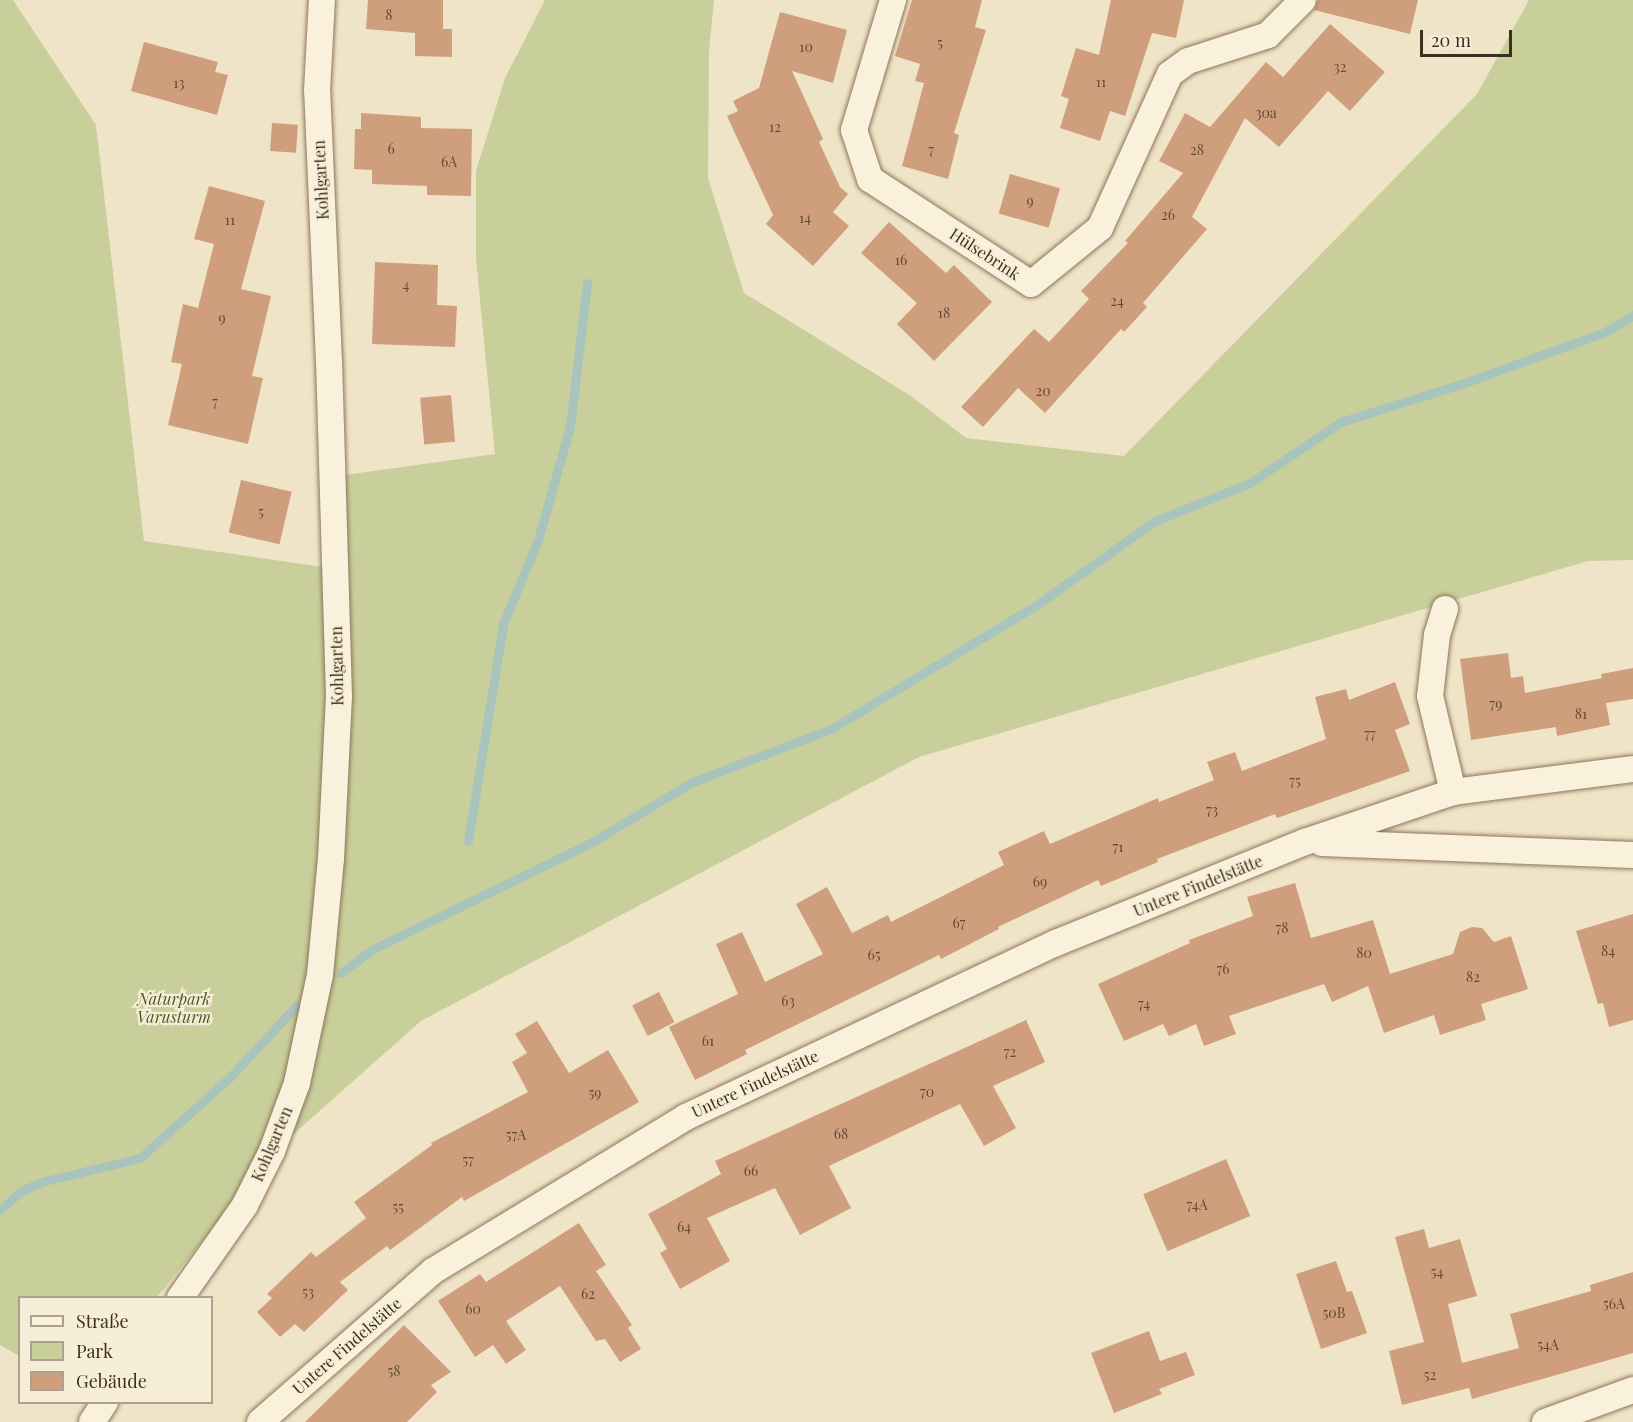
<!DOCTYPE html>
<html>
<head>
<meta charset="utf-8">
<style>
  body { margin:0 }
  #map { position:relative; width:1633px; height:1422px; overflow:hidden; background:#f0e4c8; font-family:"Playfair Display",serif }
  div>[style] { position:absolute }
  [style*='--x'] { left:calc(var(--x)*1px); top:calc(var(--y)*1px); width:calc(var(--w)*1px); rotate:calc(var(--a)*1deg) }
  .green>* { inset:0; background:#c9cf9b }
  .stream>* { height:9px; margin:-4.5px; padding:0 4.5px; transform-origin:4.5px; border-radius:4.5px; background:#a9c4bc }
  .building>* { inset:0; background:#cf9f7d; transform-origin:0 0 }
  .roads { filter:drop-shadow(0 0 2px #8d765c) drop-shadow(0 0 2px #8d765c) }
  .street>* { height:26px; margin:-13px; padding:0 13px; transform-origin:13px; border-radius:13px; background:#faf1dc }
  span { translate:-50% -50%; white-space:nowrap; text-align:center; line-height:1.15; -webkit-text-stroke:4.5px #f7eed8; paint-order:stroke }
  .number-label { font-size:14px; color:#624a37 }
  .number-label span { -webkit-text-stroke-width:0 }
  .street-label { font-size:16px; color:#3d2e20 }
  .park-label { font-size:16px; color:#4d5a26; font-style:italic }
  .legend { position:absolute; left:18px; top:1296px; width:195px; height:108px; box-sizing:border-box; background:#f7eed8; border:2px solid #ada18e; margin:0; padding:8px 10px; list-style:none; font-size:18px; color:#3d2e20 }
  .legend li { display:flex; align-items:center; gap:12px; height:30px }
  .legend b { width:30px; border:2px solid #ada18e }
  .scale { position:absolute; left:1420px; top:30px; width:92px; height:27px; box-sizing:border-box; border:3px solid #3d2e20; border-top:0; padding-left:8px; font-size:18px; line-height:21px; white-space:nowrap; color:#3d2e20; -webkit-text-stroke:4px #f7eed8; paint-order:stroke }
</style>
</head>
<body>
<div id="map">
  <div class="green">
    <div style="clip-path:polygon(0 0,13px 0,96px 125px,144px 541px,330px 568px,338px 476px,495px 454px,476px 259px,476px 171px,505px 78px,545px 0,714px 0,709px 51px,708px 178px,744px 293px,911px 396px,966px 438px,1124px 456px,1477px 94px,1529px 0,1633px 0,1633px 560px,1588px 561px,919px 757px,421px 1021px,280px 1146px,157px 1297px,20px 1298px,19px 1356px,0 1345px)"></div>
  </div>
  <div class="stream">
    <div style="--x:468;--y:841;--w:220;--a:-80.8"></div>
    <div style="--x:503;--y:624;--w:91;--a:-67.4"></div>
    <div style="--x:538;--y:540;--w:118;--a:-74.3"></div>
    <div style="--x:570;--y:426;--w:144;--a:-83.2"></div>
    <div style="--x:341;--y:973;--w:40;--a:-37"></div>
    <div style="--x:373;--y:949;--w:244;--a:-26"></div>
    <div style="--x:592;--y:842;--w:114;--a:-31"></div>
    <div style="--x:690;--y:783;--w:151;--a:-21"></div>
    <div style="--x:831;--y:729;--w:242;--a:-31.1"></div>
    <div style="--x:1038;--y:604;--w:143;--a:-35.4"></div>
    <div style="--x:1155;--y:521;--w:102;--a:-21.8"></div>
    <div style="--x:1250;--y:483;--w:110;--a:-33.8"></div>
    <div style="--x:1341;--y:422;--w:132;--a:-17.6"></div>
    <div style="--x:1467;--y:382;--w:147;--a:-19.9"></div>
    <div style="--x:1605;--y:332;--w:33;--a:-31"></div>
    <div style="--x:0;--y:1210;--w:28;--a:-42"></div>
    <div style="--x:21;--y:1191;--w:26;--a:-23"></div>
    <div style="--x:45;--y:1181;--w:98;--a:-13.6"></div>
    <div style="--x:140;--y:1158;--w:122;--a:-42"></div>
    <div style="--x:231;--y:1076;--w:97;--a:-47.1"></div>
  </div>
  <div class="building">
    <div style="clip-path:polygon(368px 0,443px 0,443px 29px,452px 29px,452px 57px,415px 56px,415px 33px,366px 29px)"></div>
    <div style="clip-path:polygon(912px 0,982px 0,975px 27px,986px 30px,954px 133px,959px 135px,948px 179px,902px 166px,924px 83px,915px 81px,920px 64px,895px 56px)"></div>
    <div style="clip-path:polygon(1111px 0,1184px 0,1176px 38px,1152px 33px,1125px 116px,1110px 111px,1100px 141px,1060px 128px,1069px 99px,1061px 96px,1076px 48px,1099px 55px)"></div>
    <div style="clip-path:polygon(1318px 0,1418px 0,1410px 34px,1314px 10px)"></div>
    <div style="clip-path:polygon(780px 12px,847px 30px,833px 83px,792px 71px,823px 139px,819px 142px,840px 187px,848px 194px,833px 212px,849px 226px,813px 266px,766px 224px,773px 215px,727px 116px,738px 111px,733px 101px,759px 88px)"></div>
    <div style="clip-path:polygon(1330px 24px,1385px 72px,1350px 111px,1328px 91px,1279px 147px,1245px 118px,1192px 217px,1207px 229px,1143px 303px,1147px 307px,1124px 332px,1121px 329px,1045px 413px,1018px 388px,983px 427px,961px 407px,1034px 329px,1049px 342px,1089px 299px,1081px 291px,1128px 243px,1125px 241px,1183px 173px,1159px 161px,1185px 113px,1210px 127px,1266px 62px,1283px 77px)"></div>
    <div style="clip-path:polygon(144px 42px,218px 62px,215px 72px,228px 75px,217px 115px,131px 91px)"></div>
    <div style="clip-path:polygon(361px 113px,421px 117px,421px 128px,472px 129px,471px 196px,427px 195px,427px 186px,372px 184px,372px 170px,354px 169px,355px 129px,361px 129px)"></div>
    <div style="left:272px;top:123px;width:26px;height:28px;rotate:4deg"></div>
    <div style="left:1010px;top:174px;width:52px;height:41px;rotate:16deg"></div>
    <div style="clip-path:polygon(209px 186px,265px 201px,241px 289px,271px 296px,252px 376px,263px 378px,248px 444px,168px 425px,182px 364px,171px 362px,183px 304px,198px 308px,214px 244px,194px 239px)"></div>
    <div style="clip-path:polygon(889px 222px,946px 273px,954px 265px,992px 302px,934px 361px,897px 324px,917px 303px,861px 253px)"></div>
    <div style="clip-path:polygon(375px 262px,438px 265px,437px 305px,457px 306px,455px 347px,372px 344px)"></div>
    <div style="left:451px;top:395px;width:47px;height:31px;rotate:85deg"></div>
    <div style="left:241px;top:480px;width:52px;height:54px;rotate:13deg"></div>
    <div style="clip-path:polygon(1508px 653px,1511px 678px,1523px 676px,1525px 693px,1602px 678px,1601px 674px,1633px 668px,1633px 699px,1606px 703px,1610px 725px,1557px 736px,1556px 727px,1471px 740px,1460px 659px)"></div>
    <div style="clip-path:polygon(1395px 682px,1410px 724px,1395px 730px,1410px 771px,1277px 818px,1275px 814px,1157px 859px,1158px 862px,1101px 886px,1098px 880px,998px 927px,999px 929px,941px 959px,939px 955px,745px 1050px,747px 1054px,695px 1080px,669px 1027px,738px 994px,716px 944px,742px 932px,765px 982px,823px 954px,796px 904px,827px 887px,852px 933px,888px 915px,891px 922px,1004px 865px,998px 852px,1044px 831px,1050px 844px,1158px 798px,1159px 802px,1214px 780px,1207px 762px,1235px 752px,1242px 771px,1326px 739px,1315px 697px,1346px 689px,1349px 700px)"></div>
    <div style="clip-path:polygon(1295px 883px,1311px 938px,1373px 920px,1390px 974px,1453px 954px,1460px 932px,1472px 927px,1482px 928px,1494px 942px,1511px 936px,1528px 989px,1481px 1004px,1486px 1020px,1440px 1035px,1434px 1015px,1384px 1033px,1368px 986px,1332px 1002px,1324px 984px,1229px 1016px,1236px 1034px,1204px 1046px,1196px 1024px,1169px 1036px,1163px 1024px,1124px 1041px,1098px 984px,1190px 943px,1189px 940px,1253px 916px,1247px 897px)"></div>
    <div style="clip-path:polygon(1633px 914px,1633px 1020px,1609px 1027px,1603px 1003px,1598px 1004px,1576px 931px)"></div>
    <div style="left:659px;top:992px;width:34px;height:30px;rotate:63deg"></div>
    <div style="clip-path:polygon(1026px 1020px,1045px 1062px,993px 1086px,1016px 1128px,984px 1146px,960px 1104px,829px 1166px,851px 1208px,800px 1235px,775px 1188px,707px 1218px,730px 1261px,680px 1289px,660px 1253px,667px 1249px,648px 1214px,721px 1174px,715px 1161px)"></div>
    <div style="clip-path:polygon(537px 1021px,569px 1073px,608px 1050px,639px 1102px,464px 1201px,462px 1197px,390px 1250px,387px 1246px,340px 1282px,348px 1290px,304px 1332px,295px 1324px,280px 1337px,257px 1312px,272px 1298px,267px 1294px,311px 1252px,316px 1257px,366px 1218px,354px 1202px,432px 1145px,431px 1143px,528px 1092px,512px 1062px,527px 1053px,515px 1034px)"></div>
    <div style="left:1226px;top:1159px;width:62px;height:90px;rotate:67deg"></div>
    <div style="clip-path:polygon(579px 1223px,606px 1265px,596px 1271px,632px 1325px,628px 1328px,641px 1349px,620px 1362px,605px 1339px,596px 1341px,560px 1286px,506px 1321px,526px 1350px,506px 1364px,493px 1345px,475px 1357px,438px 1301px,480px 1274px,486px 1282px)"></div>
    <div style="clip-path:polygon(1424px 1229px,1429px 1248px,1460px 1239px,1477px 1296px,1448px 1304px,1462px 1363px,1519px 1348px,1510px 1314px,1591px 1291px,1590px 1285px,1633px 1272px,1633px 1353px,1472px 1399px,1469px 1388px,1402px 1405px,1389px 1351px,1424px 1342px,1395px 1237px)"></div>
    <div style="clip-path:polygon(1336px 1261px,1347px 1292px,1352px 1291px,1367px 1333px,1321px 1349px,1296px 1274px)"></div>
    <div style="clip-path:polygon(404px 1325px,451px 1372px,431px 1385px,437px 1392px,407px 1422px,305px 1422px)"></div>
    <div style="clip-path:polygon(1149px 1331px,1160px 1361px,1186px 1352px,1195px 1375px,1159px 1389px,1162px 1394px,1114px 1413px,1091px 1353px)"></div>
  </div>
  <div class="roads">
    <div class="street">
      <div style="--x:893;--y:0;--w:136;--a:106.7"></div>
      <div style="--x:854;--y:130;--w:52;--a:71.9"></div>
      <div style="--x:870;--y:179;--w:192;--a:33.1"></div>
      <div style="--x:1031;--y:284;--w:89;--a:-39.1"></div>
      <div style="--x:1100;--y:228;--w:169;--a:-65.6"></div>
      <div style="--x:1170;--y:74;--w:22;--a:-36"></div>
      <div style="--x:1188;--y:61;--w:84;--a:-18"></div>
      <div style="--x:1268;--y:35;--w:49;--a:-45"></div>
      <div style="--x:1445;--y:609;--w:27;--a:107"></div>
      <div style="--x:1437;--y:635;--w:61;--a:96.5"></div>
      <div style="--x:1430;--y:696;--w:99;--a:76.5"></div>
      <div style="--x:1322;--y:843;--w:311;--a:2.2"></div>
      <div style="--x:180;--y:1298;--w:113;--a:-55"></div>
      <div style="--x:245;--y:1205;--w:60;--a:-63.4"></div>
      <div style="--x:272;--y:1151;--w:72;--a:-69.8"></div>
      <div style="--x:297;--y:1083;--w:110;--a:-78"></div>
      <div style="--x:320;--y:975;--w:117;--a:-84.6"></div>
      <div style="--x:331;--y:859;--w:162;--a:-87.2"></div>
      <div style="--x:339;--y:697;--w:335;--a:-91.7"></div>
      <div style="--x:329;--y:362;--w:271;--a:-92.5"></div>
      <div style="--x:317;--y:91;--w:91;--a:-86.9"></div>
      <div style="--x:92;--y:1422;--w:24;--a:-57"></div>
      <div style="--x:260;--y:1422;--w:230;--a:-41.1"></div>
      <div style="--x:433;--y:1271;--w:296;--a:-31.3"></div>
      <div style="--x:686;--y:1117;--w:409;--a:-25.2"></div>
      <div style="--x:1056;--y:943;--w:269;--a:-22.1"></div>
      <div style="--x:1305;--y:842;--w:156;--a:-18.7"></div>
      <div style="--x:1453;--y:792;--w:181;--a:-7.3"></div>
      <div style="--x:1545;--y:1422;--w:94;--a:-20"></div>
    </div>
  </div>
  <div class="number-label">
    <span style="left:389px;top:15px">8</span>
    <span style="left:940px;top:43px">5</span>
    <span style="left:806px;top:47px">10</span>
    <span style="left:1340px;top:67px">32</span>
    <span style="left:1101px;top:82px">11</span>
    <span style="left:179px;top:83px">13</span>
    <span style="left:1266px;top:113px">30a</span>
    <span style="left:775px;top:127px">12</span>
    <span style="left:391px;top:149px">6</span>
    <span style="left:931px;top:150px">7</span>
    <span style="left:1197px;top:150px">28</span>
    <span style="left:449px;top:162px">6A</span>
    <span style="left:1030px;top:201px">9</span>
    <span style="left:1168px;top:215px">26</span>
    <span style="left:805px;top:218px">14</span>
    <span style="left:230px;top:220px">11</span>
    <span style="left:901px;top:260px">16</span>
    <span style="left:406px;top:285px">4</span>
    <span style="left:1117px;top:301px">24</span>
    <span style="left:944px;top:313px">18</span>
    <span style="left:222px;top:318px">9</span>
    <span style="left:1043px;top:391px">20</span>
    <span style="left:215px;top:402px">7</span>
    <span style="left:261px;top:512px">5</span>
    <span style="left:1496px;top:704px">79</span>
    <span style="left:1581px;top:714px">81</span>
    <span style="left:1370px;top:734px">77</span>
    <span style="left:1295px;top:781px">75</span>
    <span style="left:1212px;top:810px">73</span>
    <span style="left:1118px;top:847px">71</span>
    <span style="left:1040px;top:882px">69</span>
    <span style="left:959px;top:923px">67</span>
    <span style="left:1282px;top:928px">78</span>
    <span style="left:1608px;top:951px">84</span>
    <span style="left:1364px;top:953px">80</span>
    <span style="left:874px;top:955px">65</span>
    <span style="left:1223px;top:969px">76</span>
    <span style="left:1473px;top:977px">82</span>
    <span style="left:788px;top:1001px">63</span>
    <span style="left:1144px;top:1004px">74</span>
    <span style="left:708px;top:1041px">61</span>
    <span style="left:1010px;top:1052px">72</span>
    <span style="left:927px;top:1092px">70</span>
    <span style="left:595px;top:1093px">59</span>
    <span style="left:841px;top:1134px">68</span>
    <span style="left:516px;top:1135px">57A</span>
    <span style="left:468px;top:1160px">57</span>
    <span style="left:751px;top:1171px">66</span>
    <span style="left:1197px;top:1205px">74A</span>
    <span style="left:398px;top:1207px">55</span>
    <span style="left:684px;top:1227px">64</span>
    <span style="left:1437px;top:1272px">54</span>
    <span style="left:308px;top:1292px">53</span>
    <span style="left:588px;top:1294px">62</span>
    <span style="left:1614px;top:1304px">56A</span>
    <span style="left:473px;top:1309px">60</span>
    <span style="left:1334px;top:1313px">50B</span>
    <span style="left:1548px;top:1345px">54A</span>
    <span style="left:394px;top:1371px">58</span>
    <span style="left:1430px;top:1375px">52</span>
  </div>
  <div class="street-label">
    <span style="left:321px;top:180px;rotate:-93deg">Kohlgarten</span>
    <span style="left:985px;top:254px;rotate:33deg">Hülsebrink</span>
    <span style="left:337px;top:666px;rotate:-91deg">Kohlgarten</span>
    <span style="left:1198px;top:886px;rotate:-22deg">Untere Findelstätte</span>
    <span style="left:755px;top:1084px;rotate:-25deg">Untere Findelstätte</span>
    <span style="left:272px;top:1144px;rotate:-67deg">Kohlgarten</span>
    <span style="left:347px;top:1346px;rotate:-41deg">Untere Findelstätte</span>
  </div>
  <div class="park-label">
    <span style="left:174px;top:1008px">Naturpark<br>Varusturm</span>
  </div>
  <ul class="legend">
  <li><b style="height:8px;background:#faf1dc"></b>Straße</li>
  <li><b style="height:16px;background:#c9cf9b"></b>Park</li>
  <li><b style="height:16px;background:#cf9f7d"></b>Gebäude</li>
  </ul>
  <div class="scale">20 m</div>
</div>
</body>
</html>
